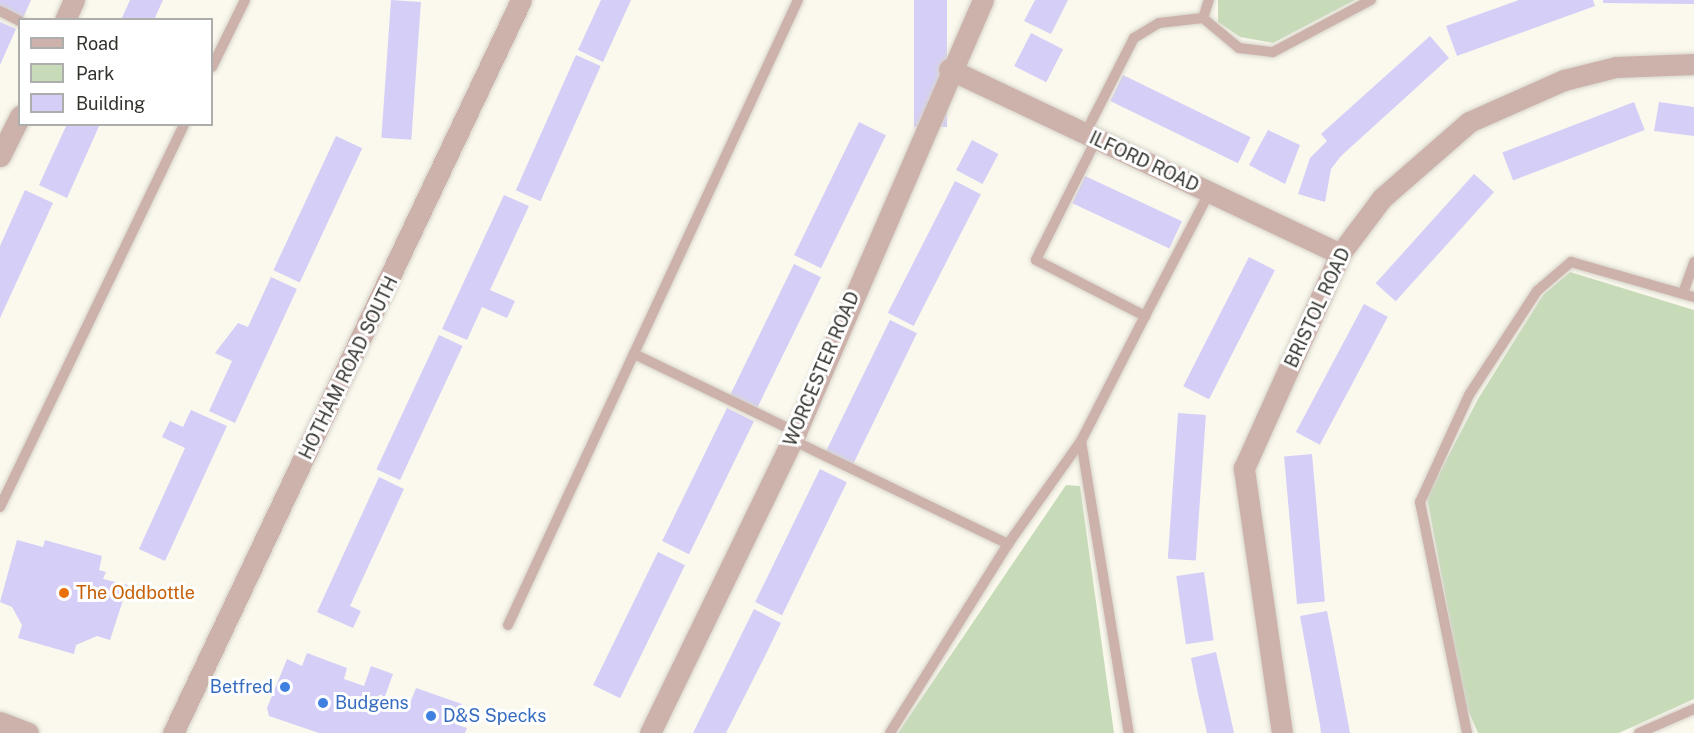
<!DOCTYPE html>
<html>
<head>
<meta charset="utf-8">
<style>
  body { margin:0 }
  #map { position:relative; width:1694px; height:733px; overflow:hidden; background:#fbf9ee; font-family:"Public Sans",sans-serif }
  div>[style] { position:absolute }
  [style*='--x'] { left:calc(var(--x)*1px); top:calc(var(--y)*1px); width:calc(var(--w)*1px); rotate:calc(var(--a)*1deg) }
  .green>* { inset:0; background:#c7dbb9 }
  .building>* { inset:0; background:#d5cef7; transform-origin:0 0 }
  .roads { filter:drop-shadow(0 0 2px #d7d5cb) drop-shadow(0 0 2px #d7d5cb) }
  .lane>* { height:10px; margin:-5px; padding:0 5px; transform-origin:5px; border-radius:5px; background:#cdb2ac }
  .street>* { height:21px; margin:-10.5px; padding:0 10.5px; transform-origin:10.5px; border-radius:10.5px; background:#cdb2ac }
  .dots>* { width:16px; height:16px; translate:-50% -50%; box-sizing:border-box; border:3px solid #fff; border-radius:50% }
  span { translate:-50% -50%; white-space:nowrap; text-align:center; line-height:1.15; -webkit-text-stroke:6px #fff; paint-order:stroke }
  .street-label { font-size:18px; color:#32322d }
  .food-label { font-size:18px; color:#c56008 }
  .left { translate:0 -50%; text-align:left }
  .shop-label { font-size:18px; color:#366cbe }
  .right { translate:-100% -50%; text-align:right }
  .legend { position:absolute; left:18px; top:18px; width:195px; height:108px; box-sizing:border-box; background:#fff; border:2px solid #adadab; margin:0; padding:8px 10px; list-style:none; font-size:18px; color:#32322d }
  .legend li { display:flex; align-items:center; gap:12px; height:30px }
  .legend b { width:30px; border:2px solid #adadab }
</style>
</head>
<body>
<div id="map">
  <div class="green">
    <div style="clip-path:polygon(1218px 0,1355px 0,1273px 43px,1240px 37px,1218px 22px)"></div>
    <div style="clip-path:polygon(1570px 272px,1694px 310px,1694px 699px,1619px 733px,1478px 733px,1465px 703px,1427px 497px,1478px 399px,1543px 295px)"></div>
    <div style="clip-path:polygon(1066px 485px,1080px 486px,1114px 733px,898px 733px)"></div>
  </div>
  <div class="building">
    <div style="clip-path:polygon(0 0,31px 0,23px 18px,0 7px)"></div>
    <div style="clip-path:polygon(130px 0,163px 0,154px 20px,121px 20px)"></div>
    <div style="left:391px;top:0;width:30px;height:138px;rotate:4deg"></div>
    <div style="clip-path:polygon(601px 0,631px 0,603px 62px,578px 50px)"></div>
    <div style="left:914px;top:0;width:33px;height:127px"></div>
    <div style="clip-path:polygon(1035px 0,1068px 0,1051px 34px,1024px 21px)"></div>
    <div style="clip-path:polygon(1519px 0,1593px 0,1595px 6px,1457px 56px,1446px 26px)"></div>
    <div style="clip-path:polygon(1603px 0,1694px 0,1694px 4px,1603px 3px)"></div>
    <div style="clip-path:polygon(0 22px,16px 29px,0 65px)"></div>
    <div style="left:1031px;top:33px;width:36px;height:37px;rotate:27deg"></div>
    <div style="clip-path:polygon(1430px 36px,1449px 58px,1341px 156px,1331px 169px,1325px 202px,1298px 194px,1310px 158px,1327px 141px,1321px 134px)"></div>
    <div style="left:576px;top:55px;width:27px;height:148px;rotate:24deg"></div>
    <div style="left:1123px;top:75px;width:142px;height:29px;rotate:26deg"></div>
    <div style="left:1634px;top:102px;width:30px;height:141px;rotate:69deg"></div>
    <div style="clip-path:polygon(1659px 102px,1694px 107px,1694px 136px,1654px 131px)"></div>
    <div style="left:859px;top:122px;width:30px;height:148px;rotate:26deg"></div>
    <div style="clip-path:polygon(67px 124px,100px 124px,67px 198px,39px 185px)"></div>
    <div style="clip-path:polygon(1268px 130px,1300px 145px,1285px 184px,1249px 165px)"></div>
    <div style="left:336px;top:136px;width:29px;height:148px;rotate:25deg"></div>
    <div style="left:972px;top:140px;width:30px;height:34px;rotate:28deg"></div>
    <div style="left:1474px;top:174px;width:27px;height:147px;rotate:42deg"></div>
    <div style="left:1085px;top:176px;width:107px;height:30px;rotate:25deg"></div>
    <div style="left:955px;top:181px;width:29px;height:148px;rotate:27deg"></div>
    <div style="clip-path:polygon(25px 190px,53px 203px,0 318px,0 246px)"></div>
    <div style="clip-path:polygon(504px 195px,529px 206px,490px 290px,515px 301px,507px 318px,482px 307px,467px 340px,442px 329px)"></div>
    <div style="left:1249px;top:257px;width:29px;height:145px;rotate:27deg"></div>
    <div style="left:794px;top:264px;width:30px;height:148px;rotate:26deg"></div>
    <div style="clip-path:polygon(271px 277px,297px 289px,235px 423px,209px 411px,232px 361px,215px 353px,238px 323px,248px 327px)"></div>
    <div style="left:1364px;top:304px;width:27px;height:145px;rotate:28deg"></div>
    <div style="left:890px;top:320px;width:30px;height:148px;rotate:26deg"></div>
    <div style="left:439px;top:335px;width:26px;height:148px;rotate:25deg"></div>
    <div style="left:727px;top:408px;width:30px;height:148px;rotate:26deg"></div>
    <div style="clip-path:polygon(191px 410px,227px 426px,165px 561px,139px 549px,185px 448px,162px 437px,170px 421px,183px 427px)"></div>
    <div style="left:1178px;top:413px;width:28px;height:146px;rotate:4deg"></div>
    <div style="left:1312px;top:454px;width:148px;height:28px;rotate:85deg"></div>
    <div style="left:820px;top:469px;width:30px;height:148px;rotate:26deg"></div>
    <div style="clip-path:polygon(379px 477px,404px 489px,350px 606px,361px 611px,353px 628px,317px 612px)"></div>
    <div style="clip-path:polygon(17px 540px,43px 547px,45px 540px,102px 556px,99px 570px,106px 572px,103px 579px,128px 585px,110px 640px,97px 636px,76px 645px,74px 654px,18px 638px,22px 625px,12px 607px,0 602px)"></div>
    <div style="left:658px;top:552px;width:30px;height:148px;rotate:26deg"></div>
    <div style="left:1204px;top:572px;width:69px;height:28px;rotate:82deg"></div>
    <div style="clip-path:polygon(754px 609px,781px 623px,765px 656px,726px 733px,693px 733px)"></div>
    <div style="clip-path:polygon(1327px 611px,1334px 647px,1350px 733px,1321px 733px,1320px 725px,1300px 616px)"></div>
    <div style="clip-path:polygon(1216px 652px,1234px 733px,1207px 733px,1198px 694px,1191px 658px)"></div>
    <div style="clip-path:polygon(307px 653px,347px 668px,344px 679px,364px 686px,371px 666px,393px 674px,384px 699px,408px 708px,416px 688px,462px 704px,455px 724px,467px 728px,465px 733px,319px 733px,269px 716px,267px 708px,287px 659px,302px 666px)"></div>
  </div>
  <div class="roads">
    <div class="lane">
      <div style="--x:0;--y:11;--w:22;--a:27"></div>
      <div style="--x:1203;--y:18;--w:19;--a:-72"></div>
      <div style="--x:212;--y:67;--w:75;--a:-63.8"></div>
      <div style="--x:1085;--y:134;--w:108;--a:-63"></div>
      <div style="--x:1134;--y:38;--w:29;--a:-31"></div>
      <div style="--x:1159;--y:23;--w:44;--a:-6.5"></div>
      <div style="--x:1203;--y:18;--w:47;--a:39.8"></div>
      <div style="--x:1239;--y:48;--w:34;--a:7"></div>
      <div style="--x:1273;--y:52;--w:111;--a:-28"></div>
      <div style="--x:1096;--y:140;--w:134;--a:116.6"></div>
      <div style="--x:1036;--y:260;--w:123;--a:27.2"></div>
      <div style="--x:1145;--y:316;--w:140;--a:117.1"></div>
      <div style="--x:1081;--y:441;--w:296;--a:80.7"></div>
      <div style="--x:1683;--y:293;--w:33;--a:-70"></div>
      <div style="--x:1145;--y:316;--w:139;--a:-62.5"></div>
      <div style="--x:634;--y:354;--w:180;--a:25.7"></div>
      <div style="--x:792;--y:440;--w:240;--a:25.7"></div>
      <div style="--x:1008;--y:544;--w:223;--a:122"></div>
      <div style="--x:0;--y:507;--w:425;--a:-64.3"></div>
      <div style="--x:1008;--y:544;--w:126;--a:-54.7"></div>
      <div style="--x:508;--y:625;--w:689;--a:-65.11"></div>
      <div style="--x:1467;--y:733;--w:236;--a:-101.5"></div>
      <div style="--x:1420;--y:502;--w:118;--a:-65.4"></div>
      <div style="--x:1469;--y:395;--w:124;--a:-56.8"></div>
      <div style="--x:1537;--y:291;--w:45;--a:-40.5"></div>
      <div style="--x:1571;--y:262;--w:128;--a:15.9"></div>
      <div style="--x:1639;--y:733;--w:60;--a:-23.6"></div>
    </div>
    <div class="street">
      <div style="--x:65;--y:20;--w:22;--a:-66"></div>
      <div style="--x:949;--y:69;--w:433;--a:25.3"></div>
      <div style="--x:0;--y:156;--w:45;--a:-63.4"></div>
      <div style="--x:0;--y:722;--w:30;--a:21"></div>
      <div style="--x:173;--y:733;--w:811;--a:-64.6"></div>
      <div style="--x:650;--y:733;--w:335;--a:-64.1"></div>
      <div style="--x:796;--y:432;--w:471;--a:-66.6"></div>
      <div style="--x:1282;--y:733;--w:268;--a:-98.2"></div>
      <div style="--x:1244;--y:468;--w:235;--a:-65.8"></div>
      <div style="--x:1340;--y:254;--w:70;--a:-53.1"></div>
      <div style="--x:1382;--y:198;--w:116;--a:-41.1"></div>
      <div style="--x:1469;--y:122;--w:104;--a:-23.9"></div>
      <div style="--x:1564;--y:80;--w:54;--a:-14"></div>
      <div style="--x:1616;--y:67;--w:78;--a:-2.2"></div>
    </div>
  </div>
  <div class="dots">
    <div style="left:64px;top:593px;background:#e8710a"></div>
    <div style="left:285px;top:687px;background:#3f7fe0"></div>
    <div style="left:323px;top:703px;background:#3f7fe0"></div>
    <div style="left:431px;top:716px;background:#3f7fe0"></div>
  </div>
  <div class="street-label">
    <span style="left:1144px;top:162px;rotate:25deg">ILFORD ROAD</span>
    <span style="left:1318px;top:308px;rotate:-65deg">BRISTOL ROAD</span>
    <span style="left:349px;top:368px;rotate:-64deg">HOTHAM ROAD SOUTH</span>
    <span style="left:822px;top:369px;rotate:-67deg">WORCESTER ROAD</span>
  </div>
  <div class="food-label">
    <span class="left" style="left:76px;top:593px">The Oddbottle</span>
  </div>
  <div class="shop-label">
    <span class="right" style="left:273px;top:687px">Betfred</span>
    <span class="left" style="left:335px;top:703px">Budgens</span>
    <span class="left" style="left:443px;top:716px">D&amp;S Specks</span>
  </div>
  <ul class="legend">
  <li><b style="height:8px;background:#cdb2ac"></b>Road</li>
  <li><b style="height:16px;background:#c7dbb9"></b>Park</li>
  <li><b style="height:16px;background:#d5cef7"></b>Building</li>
  </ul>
</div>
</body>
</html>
